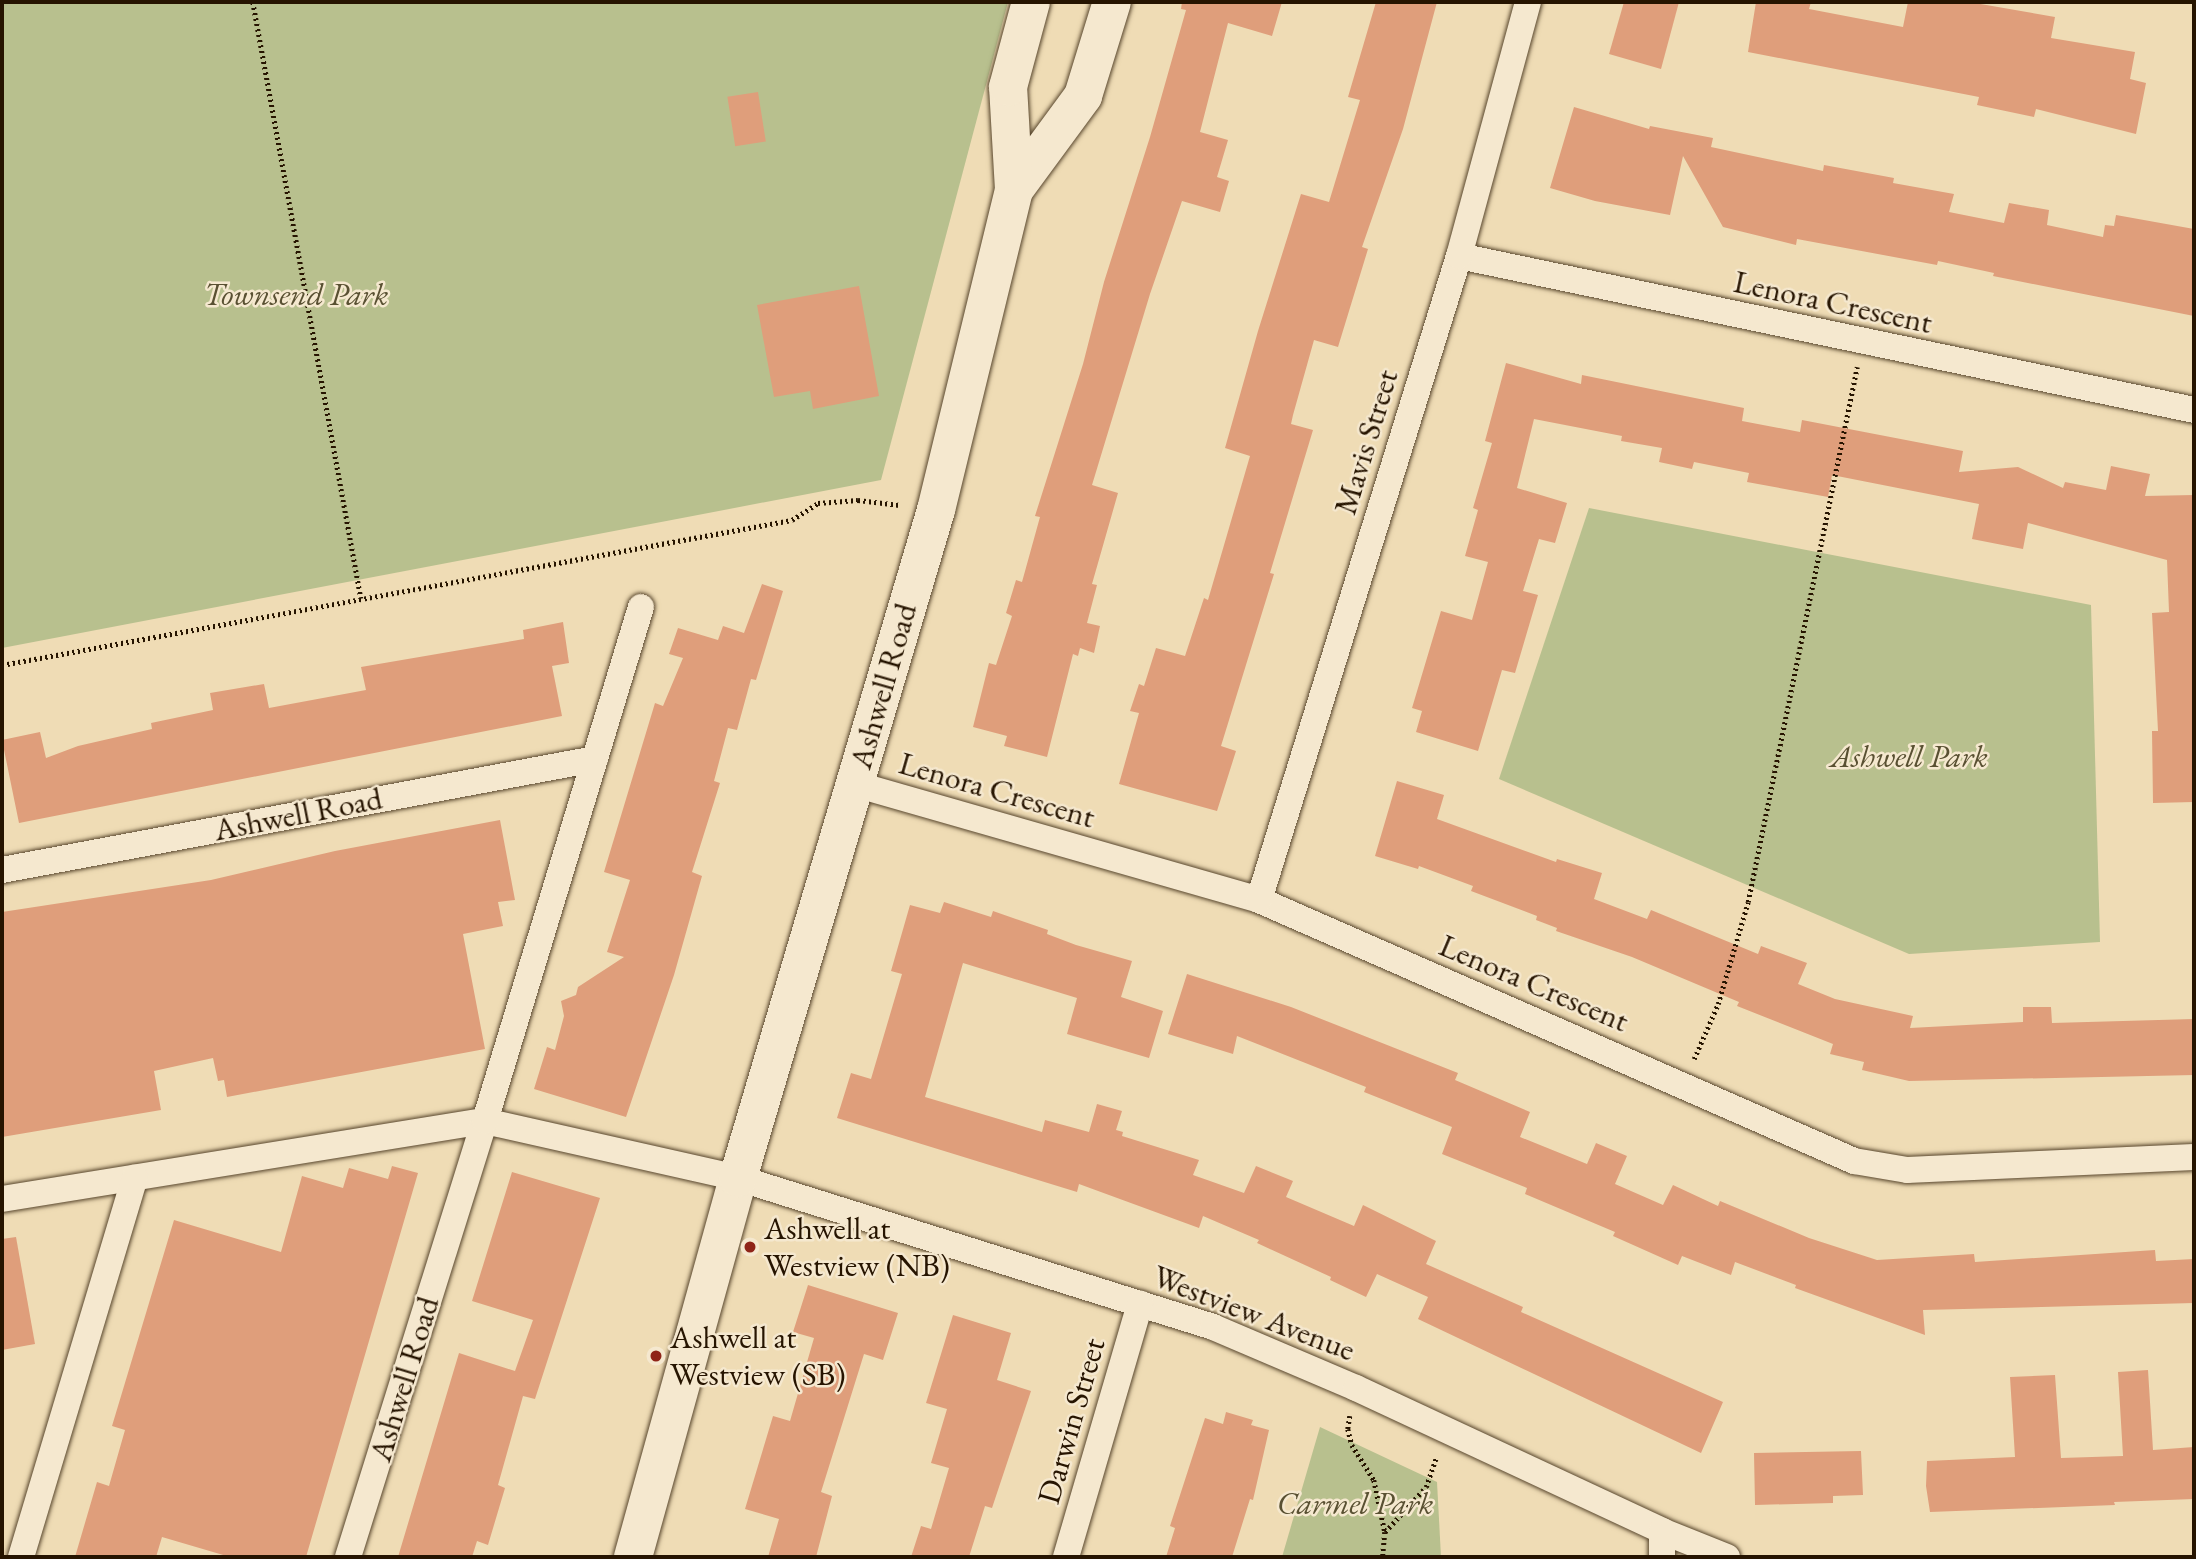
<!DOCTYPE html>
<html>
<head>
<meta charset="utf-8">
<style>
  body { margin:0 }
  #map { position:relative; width:2196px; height:1559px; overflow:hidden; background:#efdcb5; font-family:"EB Garamond",serif }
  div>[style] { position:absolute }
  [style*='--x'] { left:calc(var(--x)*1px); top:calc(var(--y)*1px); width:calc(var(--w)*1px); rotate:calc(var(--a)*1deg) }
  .green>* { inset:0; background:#b8c08e }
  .building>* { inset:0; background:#df9e7b; transform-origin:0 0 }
  .path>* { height:4.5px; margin-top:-2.25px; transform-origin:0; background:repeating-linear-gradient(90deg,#261400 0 2px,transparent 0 5.5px) }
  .roads { filter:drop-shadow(0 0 2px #58462d) drop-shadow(0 0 2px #58462d) }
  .street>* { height:26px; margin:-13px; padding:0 13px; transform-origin:13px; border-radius:13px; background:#f5e8cf }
  .secondary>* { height:38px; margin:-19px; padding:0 19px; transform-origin:19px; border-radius:19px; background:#f5e8cf }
  .dots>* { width:19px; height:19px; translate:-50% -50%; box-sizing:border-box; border:4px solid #f5e8cf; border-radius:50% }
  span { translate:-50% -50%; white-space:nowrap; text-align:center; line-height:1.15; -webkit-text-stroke:5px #f5e8cf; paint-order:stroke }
  .park-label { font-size:32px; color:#595032; font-style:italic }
  .street-label { font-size:32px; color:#261400 }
  .poi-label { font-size:32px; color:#261400 }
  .left { translate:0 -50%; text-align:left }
  .frame { position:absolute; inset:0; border:4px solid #261400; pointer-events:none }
</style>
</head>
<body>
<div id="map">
  <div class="green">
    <div style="clip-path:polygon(2px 2px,1008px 2px,881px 480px,2px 648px)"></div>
    <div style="clip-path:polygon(1589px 508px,2091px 605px,2100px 942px,1909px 954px,1499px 779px)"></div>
    <div style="clip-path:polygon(1320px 1427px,1437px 1482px,1441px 1557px,1282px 1557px)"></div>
  </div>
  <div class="building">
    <div style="clip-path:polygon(1182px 2px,1282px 2px,1272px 36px,1228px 23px,1200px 132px,1228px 140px,1217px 177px,1229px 181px,1220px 212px,1182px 201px,1150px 294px,1092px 485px,1118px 493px,1092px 584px,1097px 585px,1087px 623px,1100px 626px,1094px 653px,1080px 648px,1078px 656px,1073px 654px,1047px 757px,1004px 746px,1007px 736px,973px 727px,989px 663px,996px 665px,1012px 616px,1006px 613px,1016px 580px,1022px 582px,1040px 517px,1035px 516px,1083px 364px,1104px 282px,1150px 137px,1186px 10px,1181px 9px)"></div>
    <div style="clip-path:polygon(1376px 2px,1437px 2px,1403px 129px,1362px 247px,1368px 249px,1338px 347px,1314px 340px,1293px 415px,1291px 424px,1313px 430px,1270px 573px,1274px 574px,1221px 746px,1236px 751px,1217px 811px,1119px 784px,1139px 713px,1130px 711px,1139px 684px,1144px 686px,1156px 648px,1185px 656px,1204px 598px,1208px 600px,1250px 456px,1225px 448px,1258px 331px,1301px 194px,1329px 202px,1360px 100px,1348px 97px)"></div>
    <div style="clip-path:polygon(1624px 2px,1679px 2px,1661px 69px,1609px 54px)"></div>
    <div style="clip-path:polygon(1756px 2px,1811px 2px,1809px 9px,1903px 27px,1908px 2px,1969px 2px,2055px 17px,2051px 38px,2135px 52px,2130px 79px,2146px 83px,2136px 134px,2036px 109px,2034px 117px,1977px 105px,1979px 97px,1748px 52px)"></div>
    <div style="left:758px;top:92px;width:50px;height:31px;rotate:81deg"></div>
    <div style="clip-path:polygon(1574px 107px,1649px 129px,1650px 126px,1713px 138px,1711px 147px,1823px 171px,1824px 165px,1894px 178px,1893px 183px,1954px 194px,1949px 212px,2004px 223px,2009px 203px,2049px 210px,2047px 225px,2103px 237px,2105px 225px,2114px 226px,2116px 215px,2194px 229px,2194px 316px,1993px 276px,1994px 273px,1938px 261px,1937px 265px,1797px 239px,1796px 245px,1723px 227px,1683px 156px,1670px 215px,1595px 201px,1550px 188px)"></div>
    <div style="clip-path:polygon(859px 286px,879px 396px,813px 409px,810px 391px,774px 397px,757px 305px)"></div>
    <div style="clip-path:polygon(1506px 363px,1581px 384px,1582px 375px,1744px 408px,1742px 421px,1800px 432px,1802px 420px,1963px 451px,1959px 472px,2018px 467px,2063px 488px,2065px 482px,2106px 490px,2111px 466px,2150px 474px,2145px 496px,2194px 495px,2194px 802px,2153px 803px,2152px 731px,2158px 731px,2152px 613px,2169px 612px,2167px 560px,2028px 523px,2023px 549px,1972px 539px,1979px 504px,1832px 475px,1828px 497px,1747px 482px,1749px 473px,1694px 462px,1692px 469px,1659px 462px,1662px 448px,1621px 441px,1622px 436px,1534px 419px,1517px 488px,1567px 503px,1555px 543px,1539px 539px,1523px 591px,1538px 595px,1515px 673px,1502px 670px,1478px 751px,1416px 732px,1422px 711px,1412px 708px,1441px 611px,1472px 620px,1488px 562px,1465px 556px,1478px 510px,1473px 508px,1492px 443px,1485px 441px)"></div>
    <div style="clip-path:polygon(762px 584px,783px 591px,756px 680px,751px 679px,737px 730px,728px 728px,714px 781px,720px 783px,692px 872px,702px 876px,674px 975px,626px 1117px,534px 1089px,547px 1047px,555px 1050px,564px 1016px,561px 1001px,576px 995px,578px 987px,624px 957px,607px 952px,630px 880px,604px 872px,655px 703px,663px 706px,683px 658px,669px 654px,678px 628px,718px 640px,723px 626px,744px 633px)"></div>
    <div style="clip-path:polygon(563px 622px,569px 663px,552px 666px,562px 716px,19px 823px,2px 740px,40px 732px,46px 758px,78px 746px,152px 729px,151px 723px,213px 710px,210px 693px,264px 684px,269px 708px,366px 690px,361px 667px,524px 639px,523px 630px)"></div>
    <div style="clip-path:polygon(1397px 781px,1444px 795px,1437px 819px,1556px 862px,1557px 859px,1602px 873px,1594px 899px,1647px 919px,1651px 910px,1758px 954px,1761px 946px,1807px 963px,1798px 984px,1835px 999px,1913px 1016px,1910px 1028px,2023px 1022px,2023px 1007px,2051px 1007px,2052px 1023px,2194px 1019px,2194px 1075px,1909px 1081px,1862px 1070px,1864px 1062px,1830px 1054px,1833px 1044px,1737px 1006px,1739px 1002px,1632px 957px,1556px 931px,1557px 928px,1536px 920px,1537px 916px,1471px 891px,1473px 886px,1419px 866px,1418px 869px,1375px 856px)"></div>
    <div style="clip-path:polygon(500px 820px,515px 900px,498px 902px,503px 926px,463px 934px,485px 1049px,227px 1097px,224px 1080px,218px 1081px,213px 1058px,154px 1071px,161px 1110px,2px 1137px,2px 912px,211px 880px,335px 851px)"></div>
    <div style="clip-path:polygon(944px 902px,991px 917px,993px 911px,1048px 930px,1047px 934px,1076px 945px,1132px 961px,1121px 997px,1163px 1011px,1149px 1058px,1067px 1034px,1077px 998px,963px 963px,925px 1097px,1042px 1132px,1045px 1120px,1089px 1132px,1097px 1104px,1122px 1111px,1116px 1130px,1123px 1132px,1122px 1136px,1199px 1160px,1193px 1175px,1244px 1193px,1256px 1166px,1293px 1181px,1286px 1197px,1354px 1226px,1363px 1205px,1436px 1241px,1426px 1264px,1523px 1307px,1521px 1312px,1723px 1402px,1701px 1453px,1418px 1319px,1428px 1297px,1377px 1274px,1366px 1297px,1330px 1280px,1331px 1277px,1257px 1243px,1259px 1240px,1203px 1216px,1199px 1228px,1079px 1184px,1077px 1192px,837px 1118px,851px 1073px,871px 1079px,902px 974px,891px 971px,910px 905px,940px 913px)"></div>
    <div style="clip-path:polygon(1187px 974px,1291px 1007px,1458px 1073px,1455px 1080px,1530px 1112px,1520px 1137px,1587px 1164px,1596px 1143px,1627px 1156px,1615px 1184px,1663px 1205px,1673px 1185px,1718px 1206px,1720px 1201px,1809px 1238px,1877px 1260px,1974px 1254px,1975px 1262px,2155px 1250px,2156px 1261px,2194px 1259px,2194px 1303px,1923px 1310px,1925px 1335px,1795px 1288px,1796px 1285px,1735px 1262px,1731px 1275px,1682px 1256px,1678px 1265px,1613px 1236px,1615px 1232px,1525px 1194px,1527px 1188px,1442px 1154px,1452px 1127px,1364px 1092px,1366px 1087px,1237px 1036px,1233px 1054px,1168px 1034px)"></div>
    <div style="clip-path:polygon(392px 1166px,418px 1173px,306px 1557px,230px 1557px,162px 1537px,156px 1557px,75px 1557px,97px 1482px,109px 1486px,125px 1430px,112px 1426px,174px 1220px,281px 1252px,302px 1176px,343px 1188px,349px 1168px,388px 1179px)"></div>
    <div style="clip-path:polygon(512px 1172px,600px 1198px,535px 1399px,523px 1396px,498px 1485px,505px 1488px,488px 1545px,477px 1541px,472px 1557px,398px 1557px,459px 1353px,515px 1371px,533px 1320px,472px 1301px)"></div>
    <div style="clip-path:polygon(16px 1237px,35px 1344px,2px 1350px,2px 1239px)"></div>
    <div style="clip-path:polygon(808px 1285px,898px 1313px,883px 1360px,864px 1354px,821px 1492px,832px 1496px,816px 1557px,768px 1557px,779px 1519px,745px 1509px,773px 1416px,790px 1421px,814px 1338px,793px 1332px)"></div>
    <div style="clip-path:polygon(953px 1315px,1011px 1333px,997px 1380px,1031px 1391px,992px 1508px,985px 1506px,969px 1557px,911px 1557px,921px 1526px,931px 1529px,949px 1468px,931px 1463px,947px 1409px,926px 1403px)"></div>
    <div style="clip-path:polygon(2148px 1370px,2153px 1450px,2194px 1447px,2194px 1499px,2114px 1502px,2115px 1505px,1930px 1512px,1926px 1486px,1927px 1461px,2015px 1457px,2010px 1377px,2055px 1375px,2061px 1458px,2123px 1456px,2118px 1372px)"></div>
    <div style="clip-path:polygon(1226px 1412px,1253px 1420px,1251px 1425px,1269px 1430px,1253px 1500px,1250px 1499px,1232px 1557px,1166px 1557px,1175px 1528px,1170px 1526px,1205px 1418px,1223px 1424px)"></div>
    <div style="clip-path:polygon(1861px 1451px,1863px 1495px,1833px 1496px,1833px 1503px,1755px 1505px,1754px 1453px)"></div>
  </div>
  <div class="path">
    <div style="--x:253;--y:2;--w:606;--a:79.73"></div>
    <div style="--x:2;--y:665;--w:803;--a:-10.4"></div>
    <div style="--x:792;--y:520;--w:31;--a:-33"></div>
    <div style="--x:818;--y:503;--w:40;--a:-4.3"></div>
    <div style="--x:858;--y:500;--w:42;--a:6.8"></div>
    <div style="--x:1694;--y:1059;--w:60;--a:-66.4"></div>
    <div style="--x:1718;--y:1004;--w:106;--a:-73.6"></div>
    <div style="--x:1748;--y:902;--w:546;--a:-78.48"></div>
    <div style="--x:1350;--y:1416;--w:13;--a:99"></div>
    <div style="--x:1348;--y:1429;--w:16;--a:76"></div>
    <div style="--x:1352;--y:1445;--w:41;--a:57.8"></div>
    <div style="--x:1374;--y:1480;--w:53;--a:78.1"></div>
    <div style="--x:1385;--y:1532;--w:25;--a:95"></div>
    <div style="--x:1385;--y:1532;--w:61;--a:-47.7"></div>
    <div style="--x:1426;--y:1487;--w:31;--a:-71"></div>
  </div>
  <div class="roads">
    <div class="street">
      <div style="--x:1459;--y:256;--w:751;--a:11.83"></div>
      <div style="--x:855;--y:784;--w:420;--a:16"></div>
      <div style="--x:1259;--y:900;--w:650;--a:23.68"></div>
      <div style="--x:1854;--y:1161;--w:54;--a:9.6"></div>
      <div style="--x:1907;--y:1170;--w:287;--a:-2.6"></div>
      <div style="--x:2;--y:870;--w:603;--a:-10.6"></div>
      <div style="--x:1259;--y:900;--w:674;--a:-72.75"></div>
      <div style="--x:1459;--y:256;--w:263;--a:-74.8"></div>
      <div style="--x:2;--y:1199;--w:489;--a:-9.2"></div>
      <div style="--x:485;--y:1121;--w:259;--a:12.7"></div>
      <div style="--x:738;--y:1178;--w:498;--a:17.4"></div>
      <div style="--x:1213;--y:1327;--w:155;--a:23.1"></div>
      <div style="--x:1356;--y:1388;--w:338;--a:25"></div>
      <div style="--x:1662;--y:1531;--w:70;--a:21.8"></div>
      <div style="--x:1662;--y:1531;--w:26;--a:90"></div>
      <div style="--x:21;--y:1557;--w:396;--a:-73.3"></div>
      <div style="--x:348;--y:1557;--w:457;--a:-72.6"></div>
      <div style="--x:485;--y:1121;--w:537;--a:-73.12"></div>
      <div style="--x:1066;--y:1557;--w:264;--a:-73.7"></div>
    </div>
    <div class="secondary">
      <div style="--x:1014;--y:190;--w:117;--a:-53.7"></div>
      <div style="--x:1083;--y:96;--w:98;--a:-72.9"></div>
      <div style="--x:633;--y:1557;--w:393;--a:-74.5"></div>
      <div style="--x:738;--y:1178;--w:697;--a:-73.49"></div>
      <div style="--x:936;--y:510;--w:329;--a:-76.3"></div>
      <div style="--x:1014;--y:190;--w:103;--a:-93.3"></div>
      <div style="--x:1008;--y:87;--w:88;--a:-74.9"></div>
    </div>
  </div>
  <div class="dots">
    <div style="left:750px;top:1247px;background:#8f2418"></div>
    <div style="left:656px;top:1356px;background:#8f2418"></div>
  </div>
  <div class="park-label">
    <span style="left:296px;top:294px">Townsend Park</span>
    <span style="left:1909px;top:756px">Ashwell Park</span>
    <span style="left:1355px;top:1503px">Carmel Park</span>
  </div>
  <div class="street-label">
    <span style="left:1833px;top:302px;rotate:12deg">Lenora Crescent</span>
    <span style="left:1366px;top:442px;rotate:-73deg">Mavis Street</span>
    <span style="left:883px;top:686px;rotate:-74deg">Ashwell Road</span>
    <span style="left:997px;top:790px;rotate:16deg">Lenora Crescent</span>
    <span style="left:298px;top:814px;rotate:-11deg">Ashwell Road</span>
    <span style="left:1534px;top:983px;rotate:23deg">Lenora Crescent</span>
    <span style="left:1254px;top:1313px;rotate:21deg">Westview Avenue</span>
    <span style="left:404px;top:1379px;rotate:-73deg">Ashwell Road</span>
    <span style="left:1071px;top:1421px;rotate:-74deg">Darwin Street</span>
  </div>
  <div class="poi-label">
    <span class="left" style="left:764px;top:1247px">Ashwell at<br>Westview (NB)</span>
    <span class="left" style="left:670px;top:1356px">Ashwell at<br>Westview (SB)</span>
  </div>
  <div class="frame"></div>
</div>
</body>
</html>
